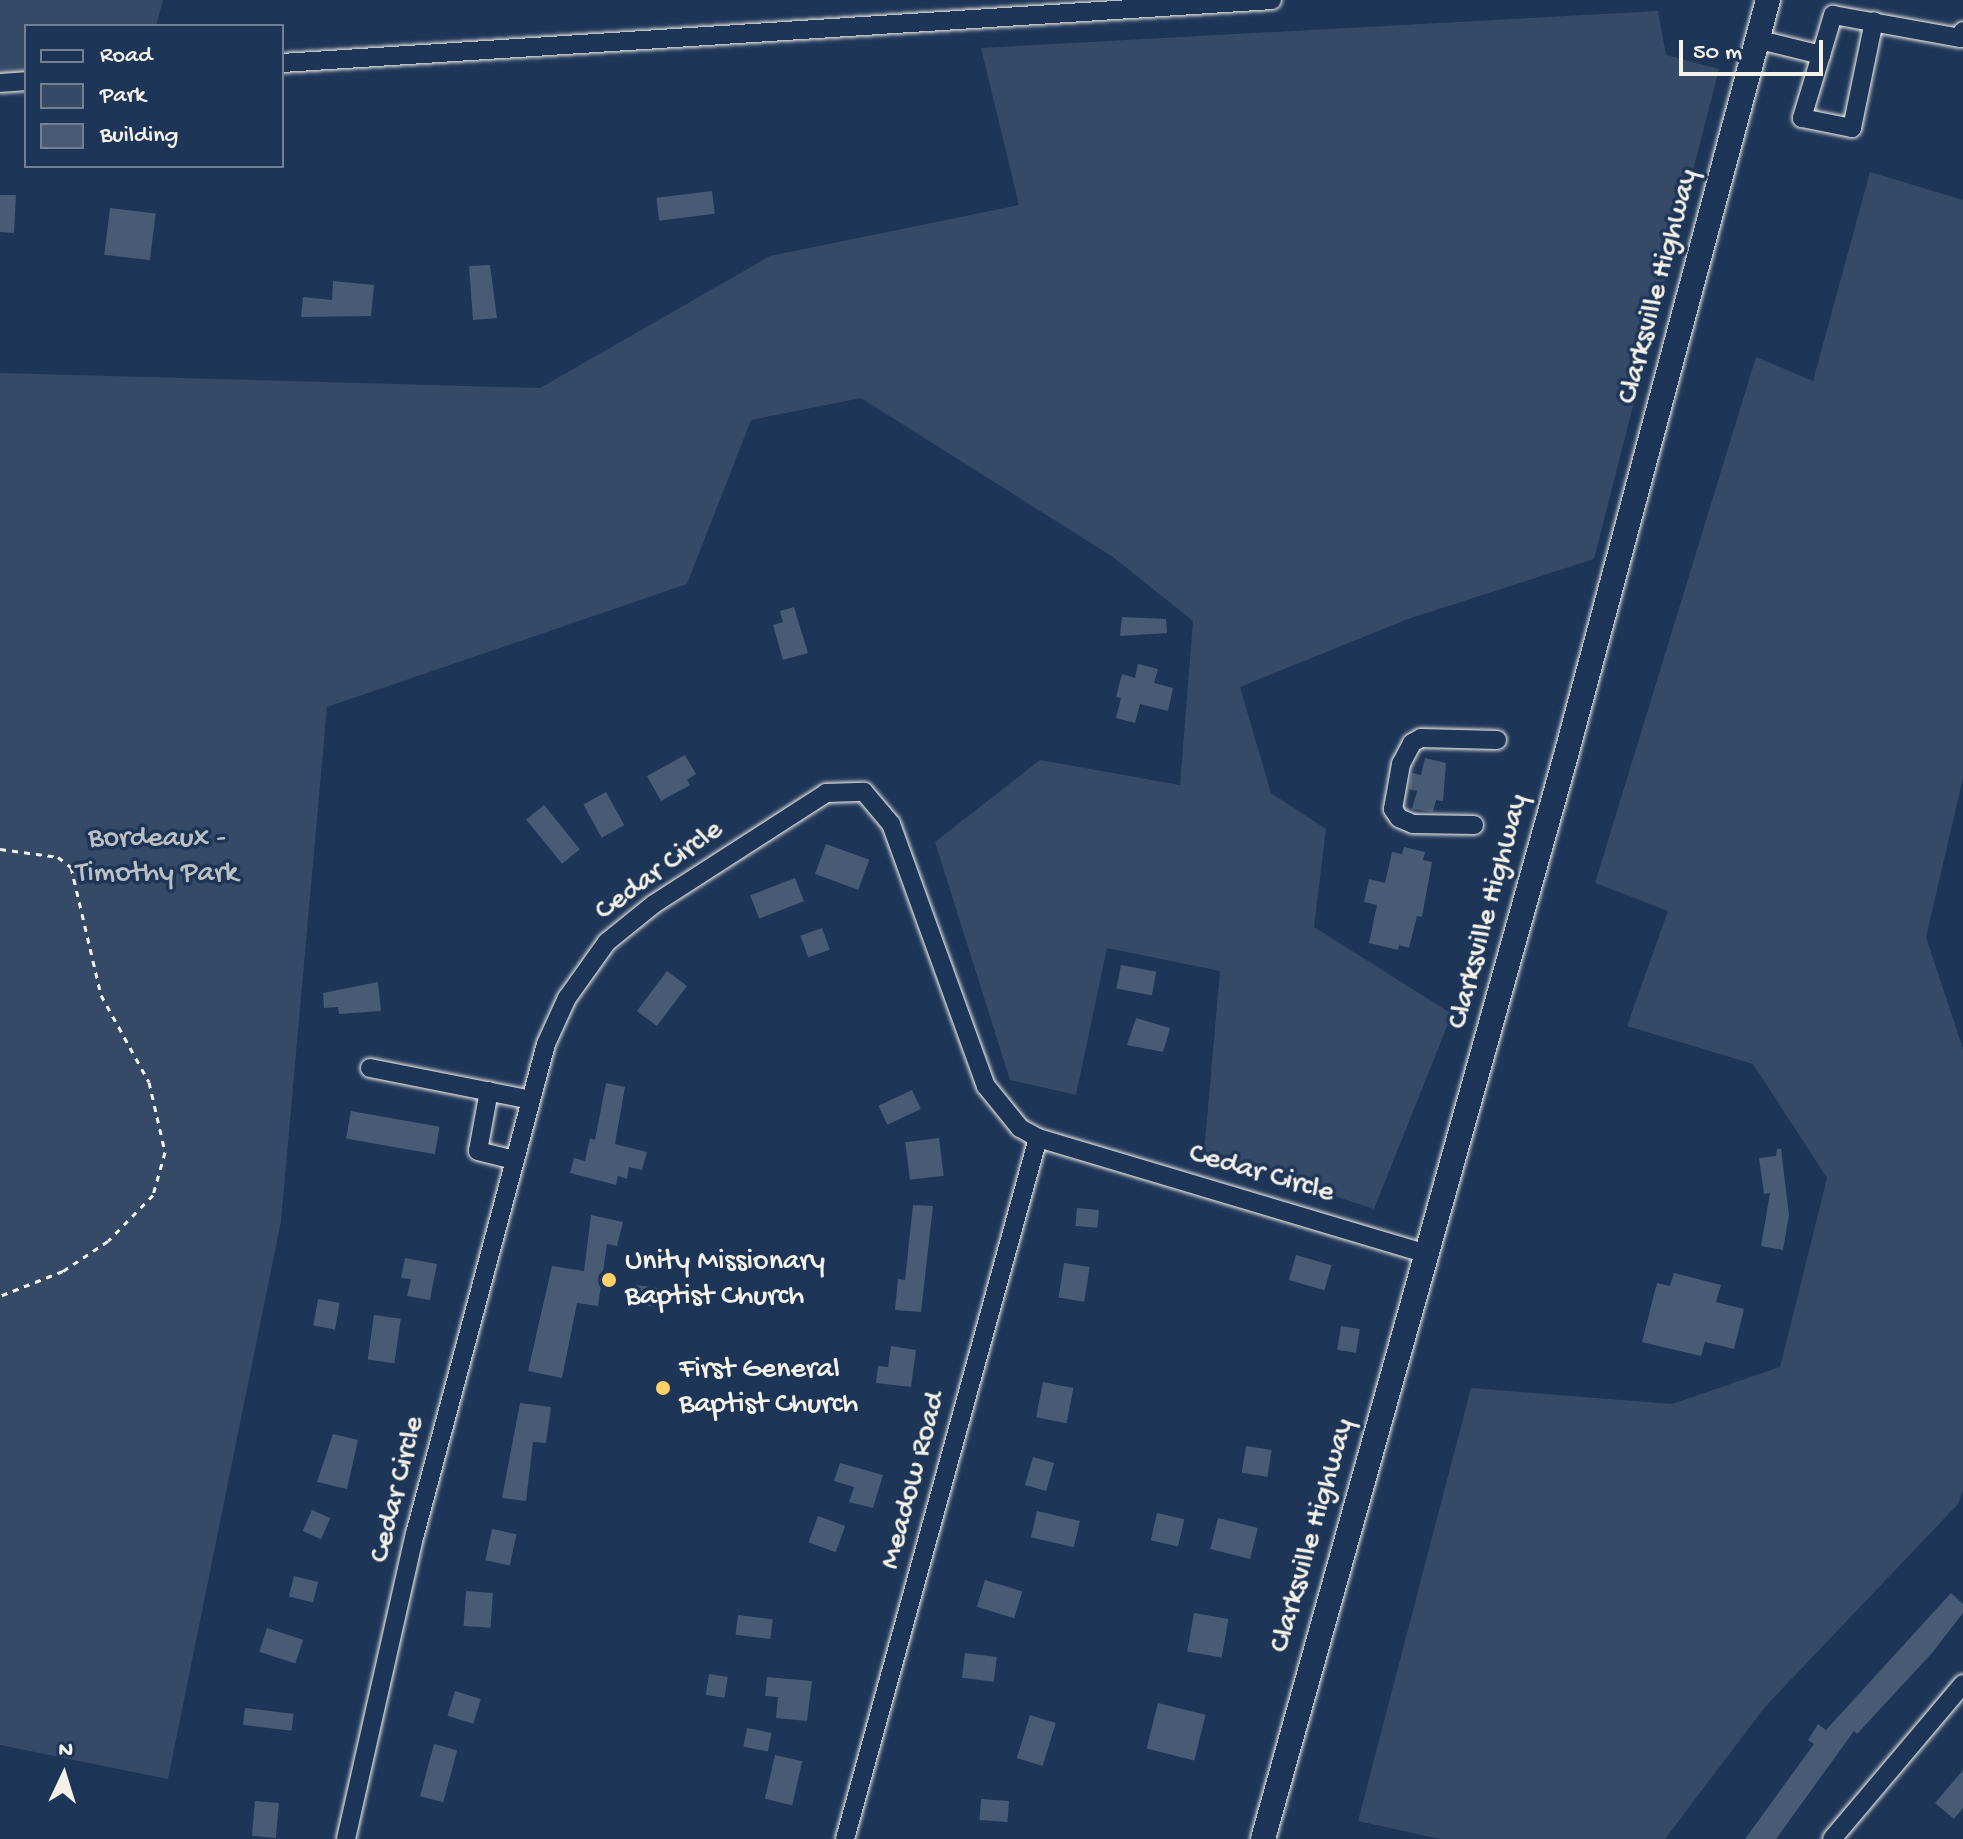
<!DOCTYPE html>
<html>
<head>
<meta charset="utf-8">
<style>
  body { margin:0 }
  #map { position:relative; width:1963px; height:1839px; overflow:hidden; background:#1d3557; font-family:"Gochi Hand",sans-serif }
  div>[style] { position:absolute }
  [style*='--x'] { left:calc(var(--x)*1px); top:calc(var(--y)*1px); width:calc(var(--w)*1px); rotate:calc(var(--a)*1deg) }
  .green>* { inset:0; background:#354a67 }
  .building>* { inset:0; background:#485b74; transform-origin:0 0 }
  .path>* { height:3px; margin-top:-1.5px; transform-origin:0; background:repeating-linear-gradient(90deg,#f4f1e8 0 6px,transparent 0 12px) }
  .roads { filter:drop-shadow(0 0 2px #f4f1e8) drop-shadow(0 0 2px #f4f1e8) }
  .minor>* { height:18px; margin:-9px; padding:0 9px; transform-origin:9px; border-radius:9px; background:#1d3557 }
  .major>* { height:24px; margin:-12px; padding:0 12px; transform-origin:12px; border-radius:12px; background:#1d3557 }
  .dots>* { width:22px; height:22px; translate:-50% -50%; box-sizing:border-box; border:4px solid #1d3557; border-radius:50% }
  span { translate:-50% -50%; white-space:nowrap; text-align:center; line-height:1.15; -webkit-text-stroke:7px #1d3557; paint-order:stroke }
  .street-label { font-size:30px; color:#f4f1e8 }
  .park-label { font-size:30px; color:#bbbfc1 }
  .poi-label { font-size:30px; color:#f4f1e8 }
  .left { translate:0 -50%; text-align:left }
  .legend { position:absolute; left:24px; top:24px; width:260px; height:144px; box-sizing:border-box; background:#1d3557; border:2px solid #738091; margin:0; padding:10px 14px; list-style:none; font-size:24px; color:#f4f1e8 }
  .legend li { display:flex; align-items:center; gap:16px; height:40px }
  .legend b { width:40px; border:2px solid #738091 }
  .north { position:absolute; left:24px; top:1735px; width:80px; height:80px; -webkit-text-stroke:6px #1d3557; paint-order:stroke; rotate:4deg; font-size:22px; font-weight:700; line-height:32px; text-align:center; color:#f4f1e8 }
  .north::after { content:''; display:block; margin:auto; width:28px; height:36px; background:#f4f1e8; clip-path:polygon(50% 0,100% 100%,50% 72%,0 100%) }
  .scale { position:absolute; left:1679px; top:40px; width:144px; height:36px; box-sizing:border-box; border:4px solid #f4f1e8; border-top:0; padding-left:10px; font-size:24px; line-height:28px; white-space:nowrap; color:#f4f1e8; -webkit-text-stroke:6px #1d3557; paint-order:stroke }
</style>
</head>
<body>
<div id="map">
  <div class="green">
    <div style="clip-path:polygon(0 0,163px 0,156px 26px,26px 26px,26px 81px,0 83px)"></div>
    <div style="clip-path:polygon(1658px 11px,1666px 55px,1719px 69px,1594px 559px,1408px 619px,1240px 687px,1271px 793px,1326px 829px,1314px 927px,1452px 1014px,1374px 1209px,1204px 1153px,1220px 971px,1107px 948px,1076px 1095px,1010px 1080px,935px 842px,1040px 760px,1180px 785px,1193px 621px,1113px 557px,861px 398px,751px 420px,687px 584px,327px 707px,281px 1221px,168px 1779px,0 1745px,0 373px,540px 388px,770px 256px,1019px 205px,981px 48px)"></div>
    <div style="clip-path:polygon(1870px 172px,1963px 200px,1963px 778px,1926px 937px,1963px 1049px,1963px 1491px,1958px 1504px,1765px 1707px,1665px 1839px,1440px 1839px,1358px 1821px,1471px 1388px,1672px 1404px,1780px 1367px,1827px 1178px,1753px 1064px,1627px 1026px,1668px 911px,1595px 883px,1756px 357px,1813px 381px)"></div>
  </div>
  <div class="building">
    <div style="left:712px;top:191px;width:23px;height:56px;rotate:83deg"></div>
    <div style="clip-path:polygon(0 195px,16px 195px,14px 233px,0 232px)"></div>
    <div style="left:110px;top:208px;width:46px;height:47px;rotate:7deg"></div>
    <div style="clip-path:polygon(490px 265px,497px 318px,473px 320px,469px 266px)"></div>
    <div style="clip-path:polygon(333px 281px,374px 285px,371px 316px,301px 317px,303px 297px,332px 300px)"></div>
    <div style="clip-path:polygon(794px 607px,808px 653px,783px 660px,773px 625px,783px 622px,780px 611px)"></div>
    <div style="clip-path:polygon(1122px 617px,1166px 619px,1167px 633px,1120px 636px)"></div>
    <div style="clip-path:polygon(1138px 664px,1158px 669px,1154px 683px,1173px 688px,1168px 711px,1140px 704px,1135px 723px,1116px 718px,1121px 698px,1116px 697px,1122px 674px,1135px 678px)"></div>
    <div style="clip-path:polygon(685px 755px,696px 774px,687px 780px,690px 785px,661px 801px,647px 776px)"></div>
    <div style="clip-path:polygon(1425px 758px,1446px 763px,1443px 801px,1436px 800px,1433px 812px,1412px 809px,1417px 791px,1409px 789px,1412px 773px,1421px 775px)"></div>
    <div style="left:606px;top:792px;width:38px;height:26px;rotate:61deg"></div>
    <div style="left:544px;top:805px;width:57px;height:23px;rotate:51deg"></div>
    <div style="left:826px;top:844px;width:46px;height:32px;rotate:20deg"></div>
    <div style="clip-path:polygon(1404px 847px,1425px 852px,1423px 860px,1432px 862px,1422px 917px,1417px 916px,1409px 948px,1399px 945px,1398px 950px,1369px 943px,1377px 905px,1364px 902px,1369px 879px,1385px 883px,1392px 852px,1402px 854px)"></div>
    <div style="left:795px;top:878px;width:25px;height:48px;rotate:69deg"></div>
    <div style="left:822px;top:928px;width:23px;height:23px;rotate:70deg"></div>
    <div style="left:1121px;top:965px;width:36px;height:24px;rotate:11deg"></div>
    <div style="left:667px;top:971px;width:25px;height:50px;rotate:37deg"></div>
    <div style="clip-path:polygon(378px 982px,381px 1011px,339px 1014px,338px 1007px,324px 1008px,323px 993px)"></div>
    <div style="clip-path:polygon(1136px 1018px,1170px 1028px,1163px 1052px,1127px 1045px)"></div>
    <div style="clip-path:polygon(606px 1083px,625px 1087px,615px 1144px,647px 1152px,642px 1170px,629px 1167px,627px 1179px,618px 1176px,616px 1185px,570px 1173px,574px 1158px,585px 1161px,590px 1138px,595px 1140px)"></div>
    <div style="left:912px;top:1090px;width:21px;height:37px;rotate:65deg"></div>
    <div style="left:351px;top:1111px;width:90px;height:28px;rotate:10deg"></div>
    <div style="left:939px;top:1138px;width:38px;height:34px;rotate:83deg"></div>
    <div style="clip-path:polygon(1777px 1149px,1781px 1149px,1789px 1215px,1783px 1250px,1761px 1246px,1770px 1193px,1764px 1194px,1759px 1158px,1776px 1156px)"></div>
    <div style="clip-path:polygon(913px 1205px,933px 1206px,921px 1312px,895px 1310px,898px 1279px,905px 1280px)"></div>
    <div style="left:1077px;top:1208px;width:22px;height:18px;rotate:5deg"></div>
    <div style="clip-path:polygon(591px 1215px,623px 1222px,617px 1246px,607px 1244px,598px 1306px,577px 1303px,562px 1378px,528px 1371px,552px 1266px,584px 1271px)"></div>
    <div style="left:1296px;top:1255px;width:37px;height:26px;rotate:16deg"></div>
    <div style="clip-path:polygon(405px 1258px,437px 1264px,430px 1300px,407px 1296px,411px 1279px,401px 1278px)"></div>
    <div style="left:1064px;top:1263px;width:26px;height:35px;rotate:9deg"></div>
    <div style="clip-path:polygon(1674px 1273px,1721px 1285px,1716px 1302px,1744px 1309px,1734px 1349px,1705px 1342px,1701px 1356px,1642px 1342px,1657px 1283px,1670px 1286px)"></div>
    <div style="left:636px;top:1285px;width:22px;height:19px;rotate:8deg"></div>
    <div style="left:318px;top:1299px;width:22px;height:27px;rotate:10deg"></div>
    <div style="left:374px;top:1315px;width:27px;height:45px;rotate:8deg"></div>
    <div style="left:1341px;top:1326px;width:19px;height:24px;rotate:9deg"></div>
    <div style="clip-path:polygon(891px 1346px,916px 1350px,911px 1387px,876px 1383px,878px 1366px,888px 1367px)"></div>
    <div style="left:1043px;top:1382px;width:31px;height:36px;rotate:11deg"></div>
    <div style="clip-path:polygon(520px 1403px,551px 1407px,546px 1443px,533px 1442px,526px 1501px,502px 1498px)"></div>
    <div style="clip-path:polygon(333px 1434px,358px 1440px,347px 1489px,317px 1482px)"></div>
    <div style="left:1246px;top:1446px;width:26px;height:27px;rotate:9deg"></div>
    <div style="left:1033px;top:1457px;width:22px;height:29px;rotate:16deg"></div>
    <div style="clip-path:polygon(840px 1463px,883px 1475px,873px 1508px,849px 1502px,854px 1487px,834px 1481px)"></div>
    <div style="left:312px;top:1510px;width:20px;height:23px;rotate:24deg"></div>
    <div style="left:1037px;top:1511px;width:44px;height:27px;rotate:13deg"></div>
    <div style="left:1157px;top:1513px;width:28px;height:28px;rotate:13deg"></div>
    <div style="left:818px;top:1516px;width:29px;height:28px;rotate:20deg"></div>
    <div style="left:1218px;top:1518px;width:41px;height:32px;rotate:14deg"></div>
    <div style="left:492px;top:1529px;width:25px;height:32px;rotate:12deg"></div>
    <div style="left:294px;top:1576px;width:25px;height:21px;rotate:14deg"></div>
    <div style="left:985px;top:1580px;width:39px;height:28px;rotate:17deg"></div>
    <div style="left:466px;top:1591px;width:27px;height:35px;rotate:4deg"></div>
    <div style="clip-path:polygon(1951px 1593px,1963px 1604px,1963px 1613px,1932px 1653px,1857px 1734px,1854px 1731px,1776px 1839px,1745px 1839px,1814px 1744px,1808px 1740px,1818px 1724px,1826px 1730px)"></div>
    <div style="left:1194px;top:1613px;width:35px;height:39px;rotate:10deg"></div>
    <div style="left:738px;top:1615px;width:35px;height:20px;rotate:7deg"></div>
    <div style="left:267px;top:1628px;width:38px;height:25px;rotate:18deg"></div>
    <div style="left:965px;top:1653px;width:32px;height:25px;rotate:7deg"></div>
    <div style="left:709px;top:1674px;width:19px;height:21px;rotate:9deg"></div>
    <div style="clip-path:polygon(767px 1677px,812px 1681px,807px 1721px,776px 1718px,778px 1697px,765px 1696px)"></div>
    <div style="left:455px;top:1691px;width:27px;height:26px;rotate:17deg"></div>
    <div style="left:1158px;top:1703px;width:49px;height:47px;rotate:14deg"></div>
    <div style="left:245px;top:1708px;width:49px;height:17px;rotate:7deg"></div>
    <div style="left:1030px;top:1715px;width:27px;height:45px;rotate:17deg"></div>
    <div style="left:747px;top:1728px;width:25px;height:19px;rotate:11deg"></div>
    <div style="left:434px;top:1744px;width:24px;height:54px;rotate:15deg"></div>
    <div style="left:775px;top:1755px;width:28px;height:45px;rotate:13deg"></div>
    <div style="clip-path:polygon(1963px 1770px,1963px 1808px,1954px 1819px,1935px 1803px)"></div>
    <div style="left:981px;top:1799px;width:28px;height:21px;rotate:4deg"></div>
    <div style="left:255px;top:1801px;width:24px;height:35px;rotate:5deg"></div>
  </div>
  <div class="path">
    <div style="--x:0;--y:849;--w:59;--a:7.9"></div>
    <div style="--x:58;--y:857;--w:16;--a:38"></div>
    <div style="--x:71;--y:867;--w:131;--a:76.8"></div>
    <div style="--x:101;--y:995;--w:99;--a:61.1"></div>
    <div style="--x:149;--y:1082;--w:72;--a:77.1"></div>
    <div style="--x:165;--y:1152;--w:45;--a:105.6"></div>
    <div style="--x:153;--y:1195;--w:64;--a:134.4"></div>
    <div style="--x:108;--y:1241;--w:54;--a:146.3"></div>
    <div style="--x:63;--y:1271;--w:68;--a:158.4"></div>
  </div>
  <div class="roads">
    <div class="minor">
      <div style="--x:1760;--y:40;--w:63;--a:13.8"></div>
      <div style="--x:1821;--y:55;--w:42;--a:-73.3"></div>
      <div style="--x:1833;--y:15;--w:130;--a:10.2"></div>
      <div style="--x:1961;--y:38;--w:7;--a:-74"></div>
      <div style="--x:1821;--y:55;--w:66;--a:106.8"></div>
      <div style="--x:1802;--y:118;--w:51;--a:11.3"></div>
      <div style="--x:1852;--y:128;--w:109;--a:-78.4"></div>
      <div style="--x:282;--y:63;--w:992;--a:-3.64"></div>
      <div style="--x:0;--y:83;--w:26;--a:-4"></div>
      <div style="--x:1474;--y:825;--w:61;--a:-179.1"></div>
      <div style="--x:1413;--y:824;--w:15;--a:-157"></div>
      <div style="--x:1399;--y:818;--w:11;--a:-124"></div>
      <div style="--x:1393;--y:809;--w:46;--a:-79.9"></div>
      <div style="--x:1401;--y:764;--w:24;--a:-62"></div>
      <div style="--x:1412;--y:743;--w:10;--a:-29"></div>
      <div style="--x:1421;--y:738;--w:76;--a:1.5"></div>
      <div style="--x:370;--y:1068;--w:164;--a:11.2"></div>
      <div style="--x:489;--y:1091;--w:61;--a:100.4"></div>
      <div style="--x:478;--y:1151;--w:38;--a:14"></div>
      <div style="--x:346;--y:1839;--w:313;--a:-77.3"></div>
      <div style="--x:415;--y:1534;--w:507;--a:-75.03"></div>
      <div style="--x:546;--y:1044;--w:51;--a:-65.5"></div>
      <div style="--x:567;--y:998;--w:69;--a:-54.5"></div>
      <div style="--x:607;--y:942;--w:60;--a:-39"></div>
      <div style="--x:654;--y:904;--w:205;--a:-32.8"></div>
      <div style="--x:826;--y:793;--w:38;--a:-2"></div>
      <div style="--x:864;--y:792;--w:42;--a:49.8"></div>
      <div style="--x:891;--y:824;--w:279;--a:70.1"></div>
      <div style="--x:986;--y:1086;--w:54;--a:51"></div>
      <div style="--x:1020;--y:1128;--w:21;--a:29"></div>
      <div style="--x:1038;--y:1138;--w:407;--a:16.6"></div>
      <div style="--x:845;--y:1839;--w:727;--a:-74.61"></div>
      <div style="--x:1832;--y:1839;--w:203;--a:-49.8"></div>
    </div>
    <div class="major">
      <div style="--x:1263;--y:1839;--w:1121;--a:-74.38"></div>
      <div style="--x:1565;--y:759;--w:786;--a:-75.03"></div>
    </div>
  </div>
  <div class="dots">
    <div style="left:609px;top:1280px;background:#ffd166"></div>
    <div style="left:663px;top:1388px;background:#ffd166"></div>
  </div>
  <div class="street-label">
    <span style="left:1660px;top:287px;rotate:-75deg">Clarksville Highway</span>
    <span style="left:660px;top:872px;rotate:-36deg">Cedar Circle</span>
    <span style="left:1490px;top:912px;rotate:-75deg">Clarksville Highway</span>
    <span style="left:1261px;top:1175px;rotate:16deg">Cedar Circle</span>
    <span style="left:915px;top:1481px;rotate:-75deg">Meadow Road</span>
    <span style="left:399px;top:1490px;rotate:-76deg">Cedar Circle</span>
    <span style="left:1314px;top:1536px;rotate:-74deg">Clarksville Highway</span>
  </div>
  <div class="park-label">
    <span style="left:157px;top:857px">Bordeaux -<br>Timothy Park</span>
  </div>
  <div class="poi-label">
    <span class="left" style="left:625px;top:1280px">Unity Missionary<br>Baptist Church</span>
    <span class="left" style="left:679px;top:1388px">First General<br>Baptist Church</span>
  </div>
  <ul class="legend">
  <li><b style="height:10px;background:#1d3557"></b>Road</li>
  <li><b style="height:22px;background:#354a67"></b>Park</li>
  <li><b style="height:22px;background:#485b74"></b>Building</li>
  </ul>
  <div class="north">N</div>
  <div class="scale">50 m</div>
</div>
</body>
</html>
